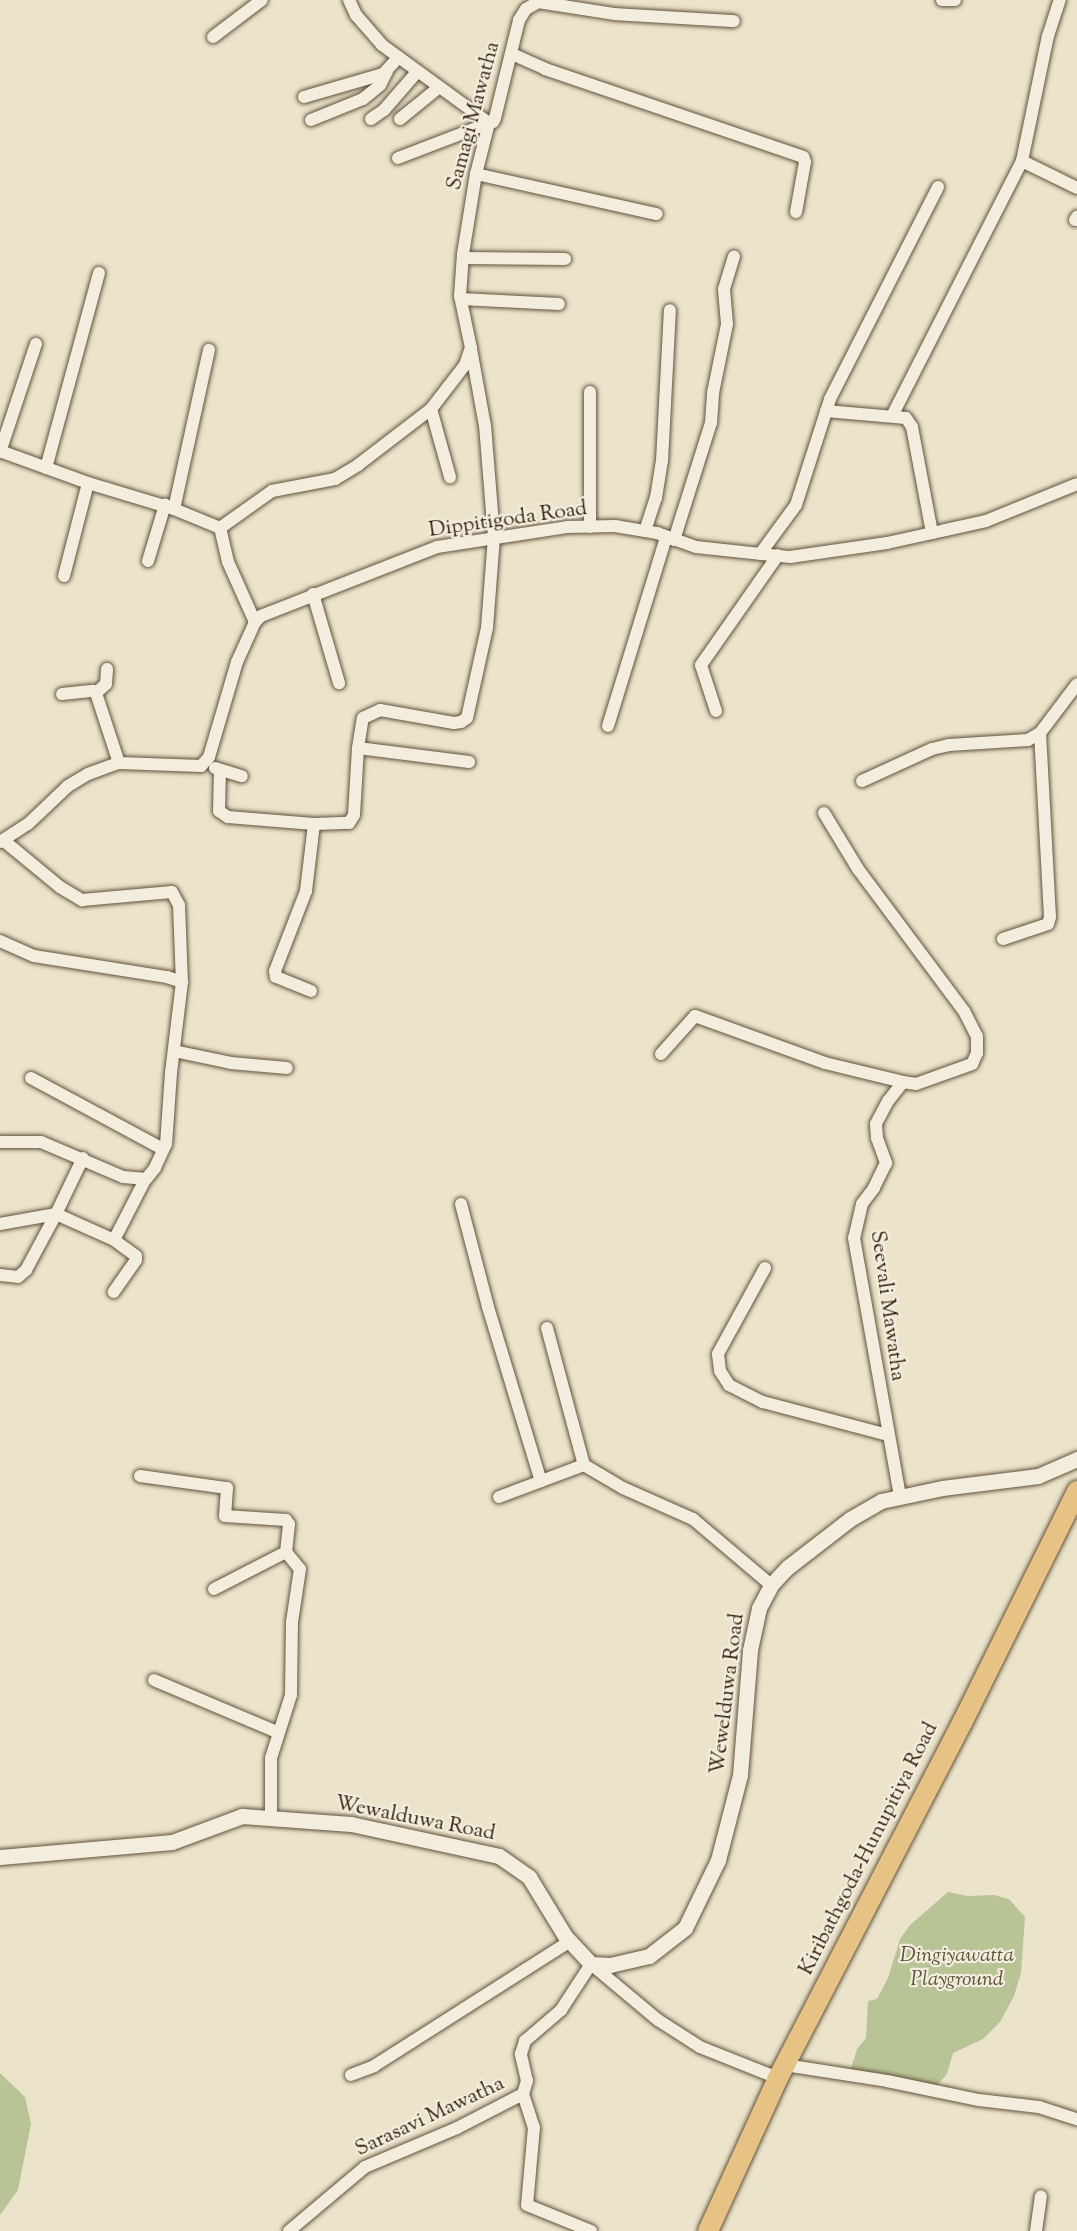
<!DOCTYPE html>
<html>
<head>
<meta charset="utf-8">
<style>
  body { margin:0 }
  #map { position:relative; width:1077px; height:2231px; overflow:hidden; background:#ebe4ca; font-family:"Sorts Mill Goudy",serif }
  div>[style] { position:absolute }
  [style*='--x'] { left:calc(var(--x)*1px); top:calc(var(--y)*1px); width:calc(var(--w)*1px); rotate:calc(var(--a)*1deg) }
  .green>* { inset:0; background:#b8c496 }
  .roads { filter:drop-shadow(0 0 2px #62513c) drop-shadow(0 0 2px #62513c) }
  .minor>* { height:12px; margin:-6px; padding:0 6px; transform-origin:6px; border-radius:6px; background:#f2eddd }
  .tertiary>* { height:15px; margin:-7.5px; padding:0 7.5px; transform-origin:7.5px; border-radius:7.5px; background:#f2eddd }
  .primary>* { height:20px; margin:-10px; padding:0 10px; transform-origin:10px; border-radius:10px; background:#e6c285 }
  span { translate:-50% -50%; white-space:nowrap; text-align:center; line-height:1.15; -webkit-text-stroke:4.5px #f2eddd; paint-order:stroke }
  .street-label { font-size:21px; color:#34200d }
  .park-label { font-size:21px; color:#5c5136; font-style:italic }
</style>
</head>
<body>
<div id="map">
  <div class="green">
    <div style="clip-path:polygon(948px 1892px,968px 1896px,994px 1895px,1009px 1899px,1025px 1917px,1021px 1973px,1014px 1996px,1000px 2022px,983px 2039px,953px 2053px,947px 2074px,933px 2090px,849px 2075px,857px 2049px,866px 2038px,868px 2001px,877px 1999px,888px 1978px,900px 1939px,910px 1925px)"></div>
    <div style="clip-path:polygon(0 2073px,25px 2097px,31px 2124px,18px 2190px,0 2215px)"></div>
  </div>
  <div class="roads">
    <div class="minor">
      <div style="--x:349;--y:0;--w:17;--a:65"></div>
      <div style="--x:356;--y:15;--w:40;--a:49"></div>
      <div style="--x:382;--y:45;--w:132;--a:36.1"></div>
      <div style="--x:942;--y:0;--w:13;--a:0"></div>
      <div style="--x:213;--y:37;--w:61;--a:-37.1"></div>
      <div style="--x:512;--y:54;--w:36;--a:24"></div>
      <div style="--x:545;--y:69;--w:273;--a:18.8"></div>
      <div style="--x:803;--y:157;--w:5;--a:68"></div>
      <div style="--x:805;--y:162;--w:51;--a:100.2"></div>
      <div style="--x:304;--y:97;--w:82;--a:-16.2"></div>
      <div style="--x:383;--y:74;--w:22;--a:-47"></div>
      <div style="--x:371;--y:119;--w:16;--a:-35"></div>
      <div style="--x:384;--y:110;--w:50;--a:-49"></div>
      <div style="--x:400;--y:119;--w:49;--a:-39.2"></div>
      <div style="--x:311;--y:120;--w:56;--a:-22"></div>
      <div style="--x:363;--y:99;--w:22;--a:-39"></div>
      <div style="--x:380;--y:85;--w:16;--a:-63"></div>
      <div style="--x:398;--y:158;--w:97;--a:-21"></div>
      <div style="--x:1022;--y:161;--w:61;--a:26.1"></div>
      <div style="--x:476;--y:174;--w:185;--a:12.5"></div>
      <div style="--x:1075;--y:220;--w:4;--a:-56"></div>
      <div style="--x:463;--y:258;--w:102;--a:0.6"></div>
      <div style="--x:461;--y:299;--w:98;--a:2.9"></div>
      <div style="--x:590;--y:392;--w:135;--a:90"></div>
      <div style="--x:431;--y:409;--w:71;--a:74.4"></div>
      <div style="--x:826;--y:411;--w:80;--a:5"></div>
      <div style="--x:906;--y:418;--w:11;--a:56"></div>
      <div style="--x:912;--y:427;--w:108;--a:79.3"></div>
      <div style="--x:892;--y:416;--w:286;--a:-63"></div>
      <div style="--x:1022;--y:161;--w:128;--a:-78.3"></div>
      <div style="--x:1048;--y:36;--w:38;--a:-72"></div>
      <div style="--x:0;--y:451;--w:94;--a:20"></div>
      <div style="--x:88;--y:483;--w:90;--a:16.8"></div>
      <div style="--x:174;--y:509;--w:50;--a:22.4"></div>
      <div style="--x:0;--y:452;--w:114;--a:-71.6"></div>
      <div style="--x:46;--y:468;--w:202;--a:-74.8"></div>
      <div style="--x:174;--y:509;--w:163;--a:-77.6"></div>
      <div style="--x:645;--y:531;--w:35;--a:-72"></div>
      <div style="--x:656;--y:498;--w:37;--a:-81"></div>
      <div style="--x:662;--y:461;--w:151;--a:-87"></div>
      <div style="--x:674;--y:540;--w:123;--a:-72.5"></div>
      <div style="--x:711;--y:423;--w:30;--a:-86"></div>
      <div style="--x:713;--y:393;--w:70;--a:-78.5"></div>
      <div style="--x:727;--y:324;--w:35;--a:-95"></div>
      <div style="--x:724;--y:289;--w:34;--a:-73"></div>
      <div style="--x:760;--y:554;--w:61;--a:-53.7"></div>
      <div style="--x:796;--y:505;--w:111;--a:-72.2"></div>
      <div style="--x:830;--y:399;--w:238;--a:-63"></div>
      <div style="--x:148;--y:561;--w:59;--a:-73.1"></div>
      <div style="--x:64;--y:576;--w:96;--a:-75.5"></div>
      <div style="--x:313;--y:594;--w:93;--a:73.7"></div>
      <div style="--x:255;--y:622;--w:66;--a:-114.2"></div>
      <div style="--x:228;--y:562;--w:35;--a:-103"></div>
      <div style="--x:220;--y:528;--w:64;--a:-35.4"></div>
      <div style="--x:272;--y:491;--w:64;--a:-10.8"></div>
      <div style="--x:335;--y:479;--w:27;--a:-31"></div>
      <div style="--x:358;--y:465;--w:92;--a:-37.5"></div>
      <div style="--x:431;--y:409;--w:56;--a:-52.3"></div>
      <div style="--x:465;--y:365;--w:18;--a:-71"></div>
      <div style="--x:471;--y:348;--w:53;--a:-101.9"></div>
      <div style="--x:460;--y:296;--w:42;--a:-85.9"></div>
      <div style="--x:463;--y:254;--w:81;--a:-80.8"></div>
      <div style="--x:476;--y:174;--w:53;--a:-75.7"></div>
      <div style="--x:489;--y:123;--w:4;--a:-14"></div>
      <div style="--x:493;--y:122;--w:4;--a:-63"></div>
      <div style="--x:495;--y:118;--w:101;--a:-76.2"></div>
      <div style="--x:519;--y:20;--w:13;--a:-58"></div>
      <div style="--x:526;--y:9;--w:14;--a:-30"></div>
      <div style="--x:538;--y:2;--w:78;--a:8.9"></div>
      <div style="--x:615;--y:14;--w:119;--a:3.4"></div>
      <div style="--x:96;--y:693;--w:13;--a:-42"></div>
      <div style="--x:106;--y:684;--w:15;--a:-86"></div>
      <div style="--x:62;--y:694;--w:31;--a:-6"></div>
      <div style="--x:93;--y:691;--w:4;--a:34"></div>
      <div style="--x:96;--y:693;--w:74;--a:71.8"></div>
      <div style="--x:716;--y:711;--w:48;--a:-108.1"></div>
      <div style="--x:701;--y:665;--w:134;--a:-55"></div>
      <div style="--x:608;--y:726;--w:198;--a:-72.9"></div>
      <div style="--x:358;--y:748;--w:112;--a:7.2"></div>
      <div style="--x:215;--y:768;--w:28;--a:17"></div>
      <div style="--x:220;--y:770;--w:41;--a:91.4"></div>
      <div style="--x:219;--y:811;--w:11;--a:34"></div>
      <div style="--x:228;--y:817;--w:86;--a:4.7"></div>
      <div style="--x:314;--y:824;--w:35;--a:-2"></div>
      <div style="--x:349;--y:823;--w:9;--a:-58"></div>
      <div style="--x:354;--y:815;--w:67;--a:-86.6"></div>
      <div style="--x:358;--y:748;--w:30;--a:-81"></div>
      <div style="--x:363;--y:718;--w:19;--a:-25"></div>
      <div style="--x:380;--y:710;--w:75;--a:10"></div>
      <div style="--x:454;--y:723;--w:7;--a:-8"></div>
      <div style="--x:461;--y:722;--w:7;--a:-34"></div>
      <div style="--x:467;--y:718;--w:92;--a:-77.5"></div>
      <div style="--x:487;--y:628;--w:91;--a:-85.6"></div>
      <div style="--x:494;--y:537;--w:111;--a:-94.6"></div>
      <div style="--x:485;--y:426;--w:78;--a:-100.3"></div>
      <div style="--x:862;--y:781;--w:77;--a:-24.6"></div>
      <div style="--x:932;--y:749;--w:17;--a:-13"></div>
      <div style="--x:949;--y:745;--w:79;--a:-3.6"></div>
      <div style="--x:1028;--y:740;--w:14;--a:-30"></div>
      <div style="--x:1040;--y:733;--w:61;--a:-52.9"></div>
      <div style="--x:824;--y:813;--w:66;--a:58.7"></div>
      <div style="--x:858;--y:869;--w:177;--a:53.3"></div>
      <div style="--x:964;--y:1011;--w:28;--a:63"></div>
      <div style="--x:977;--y:1036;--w:17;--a:90"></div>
      <div style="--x:977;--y:1053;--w:12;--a:114"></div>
      <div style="--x:972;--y:1064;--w:59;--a:160.3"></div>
      <div style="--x:916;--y:1084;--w:13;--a:-171"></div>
      <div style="--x:3;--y:840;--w:74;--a:39.5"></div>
      <div style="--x:60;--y:887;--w:26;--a:31"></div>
      <div style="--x:82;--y:900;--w:90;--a:-5.1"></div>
      <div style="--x:172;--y:892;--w:15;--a:62"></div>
      <div style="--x:179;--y:905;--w:77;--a:87.8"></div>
      <div style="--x:0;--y:842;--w:33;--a:-33"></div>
      <div style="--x:28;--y:824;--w:55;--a:-43.5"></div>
      <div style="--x:68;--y:786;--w:23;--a:-31"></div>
      <div style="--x:88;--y:774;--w:33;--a:-20"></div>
      <div style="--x:119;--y:763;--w:82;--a:2.1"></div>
      <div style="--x:201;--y:766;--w:12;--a:-48"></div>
      <div style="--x:209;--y:757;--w:99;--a:-73.6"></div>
      <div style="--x:237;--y:662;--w:44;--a:-65.8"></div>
      <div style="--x:255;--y:622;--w:8;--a:-45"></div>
      <div style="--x:261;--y:616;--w:189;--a:-21.4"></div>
      <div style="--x:437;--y:547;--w:133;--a:-8.7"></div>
      <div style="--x:568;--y:527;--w:47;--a:-1.2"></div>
      <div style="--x:615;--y:526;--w:43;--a:9.5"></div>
      <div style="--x:657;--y:533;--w:41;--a:19.7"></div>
      <div style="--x:696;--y:547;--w:95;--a:6.1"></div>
      <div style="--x:790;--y:557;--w:98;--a:-8.2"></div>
      <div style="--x:887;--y:543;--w:101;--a:-12.5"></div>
      <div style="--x:986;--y:521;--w:98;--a:-22.1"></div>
      <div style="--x:1003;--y:939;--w:47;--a:-18.4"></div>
      <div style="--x:1048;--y:924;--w:7;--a:-74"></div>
      <div style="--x:1050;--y:917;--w:184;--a:-93.1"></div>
      <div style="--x:0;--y:941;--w:37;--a:24"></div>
      <div style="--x:34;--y:956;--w:135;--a:9"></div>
      <div style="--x:167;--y:977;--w:16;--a:18"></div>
      <div style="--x:182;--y:982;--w:92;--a:96.9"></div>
      <div style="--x:171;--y:1073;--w:71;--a:94"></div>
      <div style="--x:166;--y:1144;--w:26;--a:115"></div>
      <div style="--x:155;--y:1168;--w:14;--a:129"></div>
      <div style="--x:146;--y:1179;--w:23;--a:-175"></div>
      <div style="--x:123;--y:1177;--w:89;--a:-156.9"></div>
      <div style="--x:41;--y:1142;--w:41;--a:180"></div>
      <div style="--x:311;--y:991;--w:38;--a:-158"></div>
      <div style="--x:276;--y:977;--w:6;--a:-99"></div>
      <div style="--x:275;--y:971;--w:86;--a:-68.8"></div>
      <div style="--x:306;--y:891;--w:67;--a:-83.2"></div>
      <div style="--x:174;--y:1051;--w:58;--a:11.9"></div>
      <div style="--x:231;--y:1063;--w:56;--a:5.1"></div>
      <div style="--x:661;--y:1054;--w:51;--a:-48.2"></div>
      <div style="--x:695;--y:1016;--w:138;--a:19.9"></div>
      <div style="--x:825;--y:1063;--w:80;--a:13.7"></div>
      <div style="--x:903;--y:1082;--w:24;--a:128"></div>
      <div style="--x:888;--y:1101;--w:26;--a:118"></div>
      <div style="--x:876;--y:1124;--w:14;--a:86"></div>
      <div style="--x:877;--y:1138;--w:27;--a:70"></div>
      <div style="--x:886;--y:1163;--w:28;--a:116"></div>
      <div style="--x:874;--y:1188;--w:20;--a:127"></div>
      <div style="--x:862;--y:1204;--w:35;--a:103"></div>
      <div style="--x:854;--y:1238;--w:263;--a:79.9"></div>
      <div style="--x:31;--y:1078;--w:150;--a:28.3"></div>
      <div style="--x:461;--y:1204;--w:106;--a:75.3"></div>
      <div style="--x:488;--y:1307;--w:182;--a:73.1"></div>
      <div style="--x:0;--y:1224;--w:57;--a:-10.1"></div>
      <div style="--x:56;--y:1214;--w:62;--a:-64.3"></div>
      <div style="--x:114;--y:1240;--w:27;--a:36"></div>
      <div style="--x:136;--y:1256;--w:4;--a:90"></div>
      <div style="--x:136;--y:1260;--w:39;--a:125"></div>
      <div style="--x:765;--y:1268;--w:98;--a:118.7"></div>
      <div style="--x:718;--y:1354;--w:17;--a:83"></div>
      <div style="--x:720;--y:1371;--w:17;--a:57"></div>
      <div style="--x:729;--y:1385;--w:38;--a:27"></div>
      <div style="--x:763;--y:1402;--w:129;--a:14.8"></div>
      <div style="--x:0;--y:1275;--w:18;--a:6"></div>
      <div style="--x:18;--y:1277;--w:11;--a:-41"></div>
      <div style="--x:26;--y:1270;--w:64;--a:-61.8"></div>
      <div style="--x:56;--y:1214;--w:64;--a:24.1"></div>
      <div style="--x:114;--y:1240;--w:68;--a:-62.7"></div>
      <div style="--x:547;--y:1328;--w:142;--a:74.9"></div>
      <div style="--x:140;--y:1476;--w:88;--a:7.9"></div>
      <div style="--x:227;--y:1488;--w:28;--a:94"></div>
      <div style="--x:225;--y:1516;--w:61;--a:3.8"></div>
      <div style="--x:286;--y:1520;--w:5;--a:53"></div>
      <div style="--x:289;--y:1524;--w:28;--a:96"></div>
      <div style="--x:286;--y:1552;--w:22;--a:51"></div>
      <div style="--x:300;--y:1569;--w:54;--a:98.6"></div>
      <div style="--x:292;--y:1622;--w:73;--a:90.8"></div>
      <div style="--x:291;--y:1695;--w:66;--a:107.6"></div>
      <div style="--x:271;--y:1758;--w:60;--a:90"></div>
      <div style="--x:499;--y:1497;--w:91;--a:-20.6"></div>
      <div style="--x:584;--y:1465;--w:45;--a:30.5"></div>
      <div style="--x:623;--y:1488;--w:77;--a:23.9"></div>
      <div style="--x:693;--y:1519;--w:102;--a:40.2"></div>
      <div style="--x:214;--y:1589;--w:81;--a:-27.2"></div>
      <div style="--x:154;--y:1680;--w:134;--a:22.9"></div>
      <div style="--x:785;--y:2065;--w:103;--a:8.9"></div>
      <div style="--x:887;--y:2081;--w:94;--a:11.7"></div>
      <div style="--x:979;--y:2100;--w:60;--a:6.7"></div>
      <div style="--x:1039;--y:2107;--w:40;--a:18"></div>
      <div style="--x:351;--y:2075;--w:25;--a:-21"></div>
      <div style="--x:374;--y:2066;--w:232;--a:-32.5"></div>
      <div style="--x:523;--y:2094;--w:35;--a:72"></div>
      <div style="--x:534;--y:2127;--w:78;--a:95.1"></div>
      <div style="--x:527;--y:2205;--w:69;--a:22.1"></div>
      <div style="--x:289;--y:2231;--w:99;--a:-40.1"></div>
      <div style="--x:365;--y:2167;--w:100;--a:-23"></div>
      <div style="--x:457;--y:2128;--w:74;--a:-27.3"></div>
      <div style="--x:523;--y:2094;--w:14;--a:-73"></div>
      <div style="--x:527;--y:2081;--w:28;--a:-103"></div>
      <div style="--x:521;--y:2054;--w:14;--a:-73"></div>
      <div style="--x:525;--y:2041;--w:48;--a:-40.7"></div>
      <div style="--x:561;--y:2010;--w:55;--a:-56.9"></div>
      <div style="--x:591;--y:1964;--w:87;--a:39.9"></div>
      <div style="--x:658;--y:2020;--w:50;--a:32.7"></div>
      <div style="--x:700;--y:2047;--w:84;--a:21.7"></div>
      <div style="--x:1036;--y:2231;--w:35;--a:-82"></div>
    </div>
    <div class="tertiary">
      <div style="--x:0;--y:1857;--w:173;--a:-5"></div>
      <div style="--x:172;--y:1842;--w:75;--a:-20.4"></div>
      <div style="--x:242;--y:1816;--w:109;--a:4.2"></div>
      <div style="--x:351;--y:1824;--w:151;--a:12.2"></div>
      <div style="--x:499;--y:1856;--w:37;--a:35"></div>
      <div style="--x:529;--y:1877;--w:69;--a:58.6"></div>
      <div style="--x:565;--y:1936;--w:38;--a:47"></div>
      <div style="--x:591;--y:1964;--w:19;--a:3"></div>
      <div style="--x:610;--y:1965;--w:40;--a:-13"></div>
      <div style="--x:649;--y:1956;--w:46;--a:-37.9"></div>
      <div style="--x:685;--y:1928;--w:76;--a:-64.1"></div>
      <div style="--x:718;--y:1860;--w:88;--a:-75.5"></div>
      <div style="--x:740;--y:1775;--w:125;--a:-85.4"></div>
      <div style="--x:750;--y:1650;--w:43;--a:-77.9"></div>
      <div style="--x:759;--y:1608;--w:26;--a:-62"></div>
      <div style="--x:771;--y:1585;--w:25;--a:-47"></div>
      <div style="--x:788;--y:1567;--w:78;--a:-37.7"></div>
      <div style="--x:850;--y:1519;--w:36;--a:-30"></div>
      <div style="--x:881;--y:1501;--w:62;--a:-12"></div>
      <div style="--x:942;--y:1488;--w:97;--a:-7.1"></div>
      <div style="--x:1038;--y:1476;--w:43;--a:-23.6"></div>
    </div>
    <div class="primary">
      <div style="--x:708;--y:2231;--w:168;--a:-65.4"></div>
      <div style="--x:778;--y:2078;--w:402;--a:-62.6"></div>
      <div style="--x:963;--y:1721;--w:257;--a:-63.6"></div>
    </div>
  </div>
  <div class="street-label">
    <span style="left:474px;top:116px;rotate:-75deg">Samagi Mawatha</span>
    <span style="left:508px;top:520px;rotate:-8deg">Dippitigoda Road</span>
    <span style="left:887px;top:1306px;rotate:82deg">Seevali Mawatha</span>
    <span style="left:728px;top:1694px;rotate:-83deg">Wewelduwa Road</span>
    <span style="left:415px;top:1819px;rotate:11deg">Wewalduwa Road</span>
    <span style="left:869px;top:1849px;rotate:-63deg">Kiribathgoda-Hunupitiya Road</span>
    <span style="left:430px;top:2117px;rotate:-25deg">Sarasavi Mawatha</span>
  </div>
  <div class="park-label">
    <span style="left:957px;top:1968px">Dingiyawatta<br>Playground</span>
  </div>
</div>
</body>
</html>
